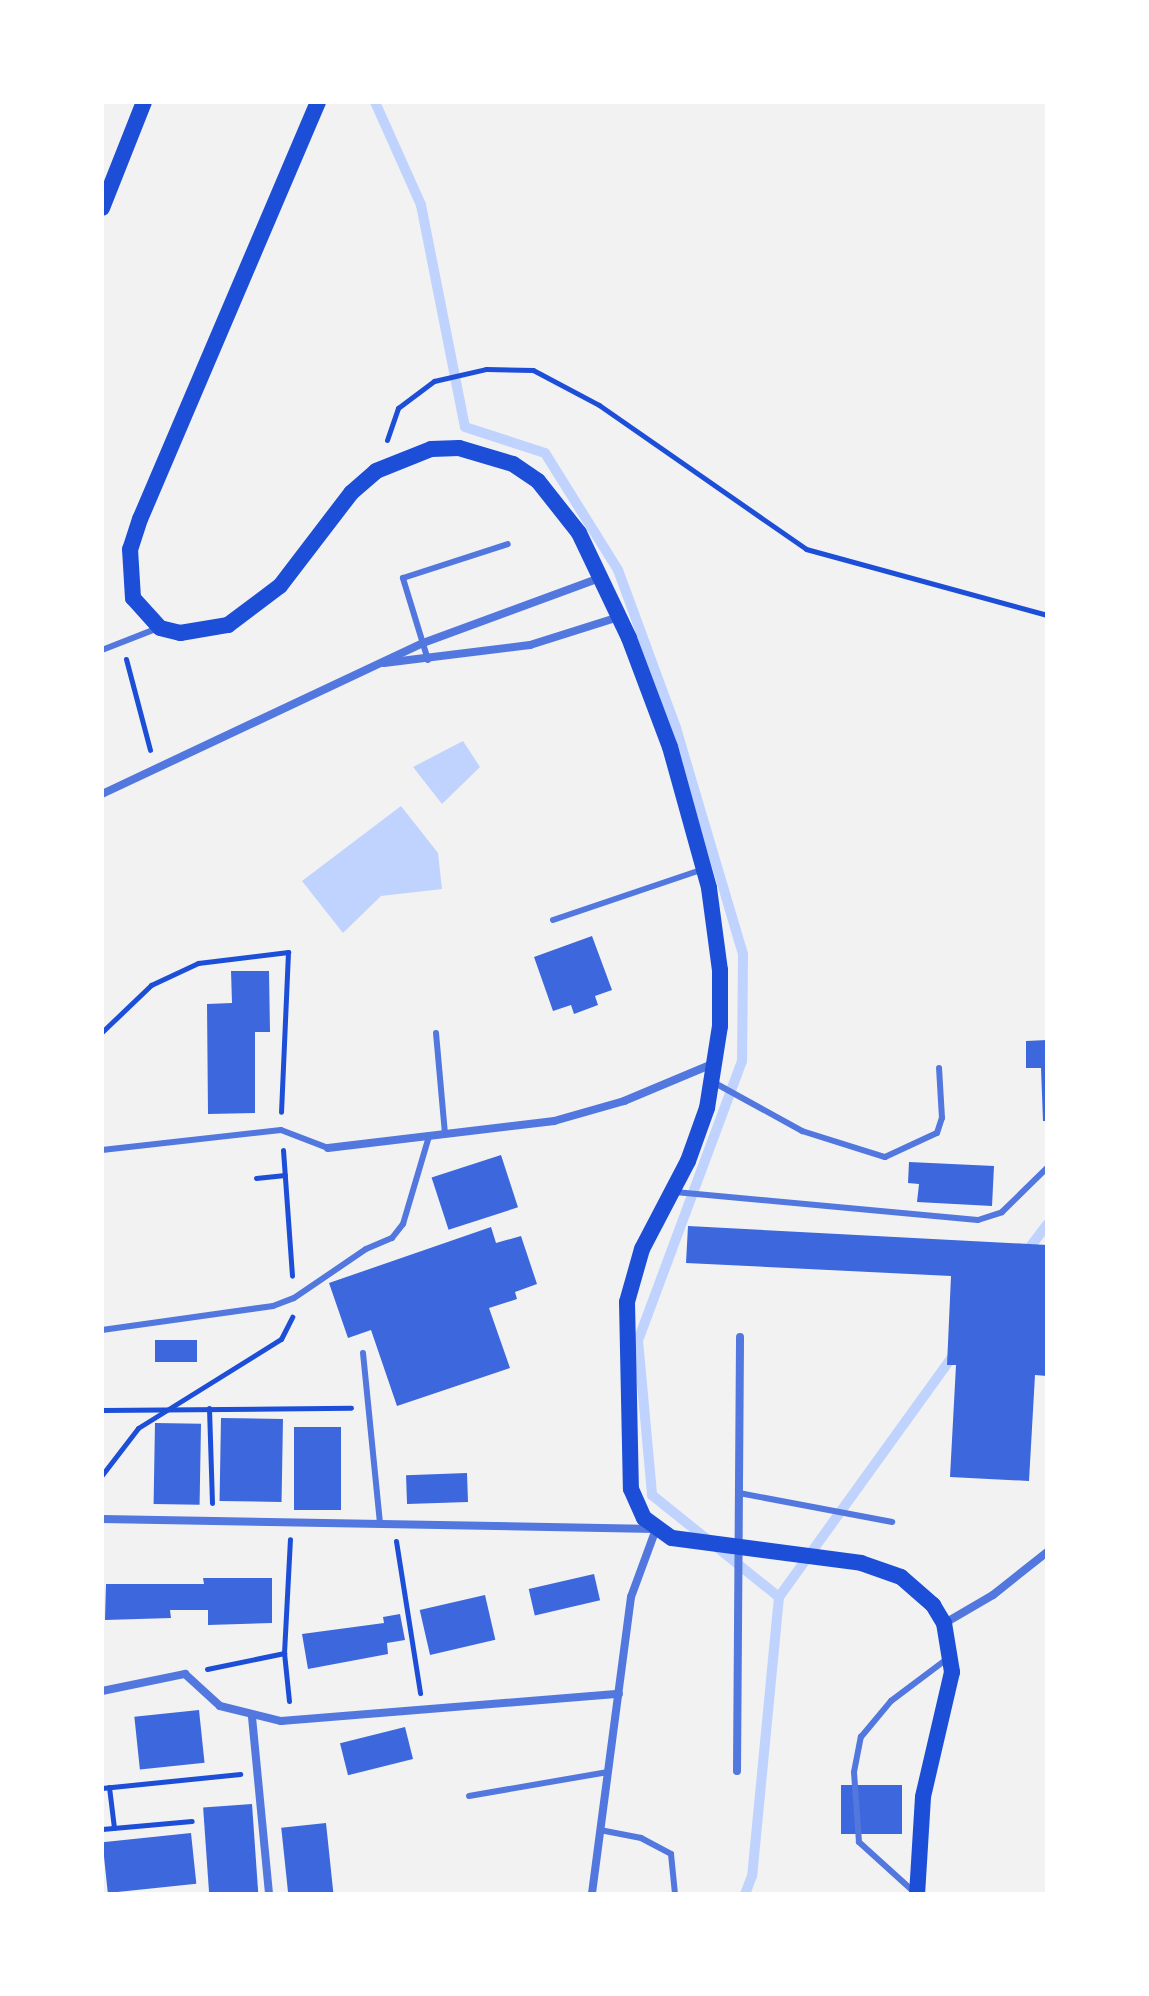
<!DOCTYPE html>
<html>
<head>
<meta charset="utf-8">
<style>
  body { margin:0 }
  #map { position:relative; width:1149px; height:1996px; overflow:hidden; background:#f2f2f2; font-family:Quicksand,sans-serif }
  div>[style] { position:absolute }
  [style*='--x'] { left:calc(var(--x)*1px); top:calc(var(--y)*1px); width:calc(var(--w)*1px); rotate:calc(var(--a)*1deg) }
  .water>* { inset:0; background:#bfd3fe }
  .stream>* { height:10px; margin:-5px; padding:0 5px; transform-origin:5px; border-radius:5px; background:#bfd3fe }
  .building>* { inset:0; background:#3d67dc; transform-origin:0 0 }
  .path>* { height:5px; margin:-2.5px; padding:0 2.5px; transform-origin:2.5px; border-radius:2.5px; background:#1d4ed8 }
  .service>* { height:6px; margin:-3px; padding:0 3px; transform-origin:3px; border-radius:3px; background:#5277de }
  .minor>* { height:8px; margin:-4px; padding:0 4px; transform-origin:4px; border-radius:4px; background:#5277de }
  .secondary>* { height:16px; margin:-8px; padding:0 8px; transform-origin:8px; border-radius:8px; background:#1d4ed8 }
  span { translate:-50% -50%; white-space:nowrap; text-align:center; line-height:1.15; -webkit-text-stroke:6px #fff; paint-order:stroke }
  .frame { position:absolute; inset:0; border:104px solid #fff; pointer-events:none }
</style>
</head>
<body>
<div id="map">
  <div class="water">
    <div style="clip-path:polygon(463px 741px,480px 767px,442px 804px,413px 767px)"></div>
    <div style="clip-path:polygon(401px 806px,438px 853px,442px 889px,381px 896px,343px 933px,302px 881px)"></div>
  </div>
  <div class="stream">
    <div style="--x:375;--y:102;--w:113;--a:65.9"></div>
    <div style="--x:421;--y:205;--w:226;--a:78.8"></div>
    <div style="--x:465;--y:427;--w:84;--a:18"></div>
    <div style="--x:545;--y:453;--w:138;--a:58"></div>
    <div style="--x:618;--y:570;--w:168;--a:69.8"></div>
    <div style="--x:676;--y:728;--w:236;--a:73.5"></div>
    <div style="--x:743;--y:954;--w:107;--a:90.5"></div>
    <div style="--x:742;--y:1061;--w:298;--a:110.4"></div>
    <div style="--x:638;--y:1340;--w:156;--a:84.8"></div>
    <div style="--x:652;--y:1495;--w:163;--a:38.8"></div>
    <div style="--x:779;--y:1597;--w:280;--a:95.5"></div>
    <div style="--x:752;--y:1876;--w:19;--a:111"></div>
    <div style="--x:1024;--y:1255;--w:38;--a:-53"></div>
    <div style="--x:779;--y:1597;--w:301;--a:-54.2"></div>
  </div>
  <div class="building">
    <div style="clip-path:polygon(592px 936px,612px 990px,595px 996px,598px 1005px,574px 1014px,571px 1005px,553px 1011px,534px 957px)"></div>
    <div style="clip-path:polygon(231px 971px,269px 971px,270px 1032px,255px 1032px,255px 1113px,208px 1114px,207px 1004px,232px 1003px)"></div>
    <div style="clip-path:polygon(1047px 1040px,1047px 1121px,1043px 1121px,1041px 1068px,1026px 1068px,1026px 1041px)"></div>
    <div style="left:501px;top:1155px;width:55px;height:73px;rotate:72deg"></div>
    <div style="clip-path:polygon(909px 1162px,994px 1166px,992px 1206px,917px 1202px,919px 1184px,908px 1183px)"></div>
    <div style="clip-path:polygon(688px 1226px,1047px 1245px,1047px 1376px,1035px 1375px,1029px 1481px,950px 1477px,956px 1365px,947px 1365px,951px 1276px,686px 1263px)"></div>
    <div style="clip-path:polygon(491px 1227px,496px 1243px,521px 1236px,537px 1284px,515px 1292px,517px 1299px,489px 1308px,510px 1368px,397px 1406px,371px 1330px,348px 1338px,329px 1283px)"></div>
    <div style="left:197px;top:1340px;width:22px;height:42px;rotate:90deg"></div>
    <div style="left:221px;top:1418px;width:62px;height:83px;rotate:1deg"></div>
    <div style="left:155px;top:1423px;width:46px;height:81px;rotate:1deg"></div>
    <div style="left:341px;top:1427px;width:83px;height:47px;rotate:90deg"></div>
    <div style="left:467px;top:1473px;width:29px;height:61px;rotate:88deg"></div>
    <div style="left:594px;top:1574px;width:27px;height:67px;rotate:77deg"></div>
    <div style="clip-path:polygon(203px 1578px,272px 1578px,272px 1623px,208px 1625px,208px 1610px,170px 1610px,171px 1618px,105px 1620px,106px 1584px,204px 1584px)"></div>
    <div style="left:485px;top:1595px;width:46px;height:67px;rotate:77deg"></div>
    <div style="clip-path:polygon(400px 1614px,405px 1640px,387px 1643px,388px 1654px,308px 1669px,302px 1634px,384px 1623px,383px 1617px)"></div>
    <div style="left:199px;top:1710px;width:53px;height:65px;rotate:84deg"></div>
    <div style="left:405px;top:1727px;width:33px;height:67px;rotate:76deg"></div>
    <div style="left:841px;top:1785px;width:61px;height:49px"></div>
    <div style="left:252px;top:1804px;width:90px;height:49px;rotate:86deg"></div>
    <div style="left:326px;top:1823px;width:71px;height:45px;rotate:84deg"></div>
    <div style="left:191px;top:1833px;width:51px;height:89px;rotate:84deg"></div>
  </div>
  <div class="path">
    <div style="--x:387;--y:440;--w:34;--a:-71"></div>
    <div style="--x:398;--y:408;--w:45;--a:-36.9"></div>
    <div style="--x:434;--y:381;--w:53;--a:-13"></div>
    <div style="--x:486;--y:369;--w:47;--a:1.2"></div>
    <div style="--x:533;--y:370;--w:75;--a:27.9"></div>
    <div style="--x:599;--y:405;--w:252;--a:34.8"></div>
    <div style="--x:806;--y:549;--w:250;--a:15.3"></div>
    <div style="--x:126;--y:659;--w:94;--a:75.2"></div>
    <div style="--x:102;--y:1032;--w:68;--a:-43.8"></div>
    <div style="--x:151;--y:985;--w:52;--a:-25.1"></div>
    <div style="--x:198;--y:963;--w:91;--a:-7"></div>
    <div style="--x:288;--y:952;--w:160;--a:92.5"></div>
    <div style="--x:283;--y:1150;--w:126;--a:85.9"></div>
    <div style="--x:256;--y:1178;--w:29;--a:-6"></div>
    <div style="--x:209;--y:1408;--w:95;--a:88.2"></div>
    <div style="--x:102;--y:1410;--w:249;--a:-0.5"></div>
    <div style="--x:102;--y:1475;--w:59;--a:-52.5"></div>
    <div style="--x:138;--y:1428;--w:168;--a:-31.9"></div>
    <div style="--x:281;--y:1339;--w:25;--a:-63"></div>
    <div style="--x:396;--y:1541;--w:154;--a:81"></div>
    <div style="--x:207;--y:1669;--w:79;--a:-11.7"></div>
    <div style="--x:289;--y:1701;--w:48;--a:-95.9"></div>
    <div style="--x:284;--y:1653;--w:114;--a:-87"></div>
    <div style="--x:109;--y:1787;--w:41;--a:83"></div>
    <div style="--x:102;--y:1788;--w:139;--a:-5.8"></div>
    <div style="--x:102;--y:1829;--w:90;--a:-5.1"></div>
  </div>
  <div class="service">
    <div style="--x:102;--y:650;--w:60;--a:-21.4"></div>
    <div style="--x:428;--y:660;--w:86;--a:-107"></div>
    <div style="--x:403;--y:578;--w:110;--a:-17.9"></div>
    <div style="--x:553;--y:920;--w:156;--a:-18.7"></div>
    <div style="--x:436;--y:1033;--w:101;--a:84.9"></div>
    <div style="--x:713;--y:1082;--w:102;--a:28.8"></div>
    <div style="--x:802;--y:1131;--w:87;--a:17.4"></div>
    <div style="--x:885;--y:1157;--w:57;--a:-24.8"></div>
    <div style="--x:937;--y:1133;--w:16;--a:-72"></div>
    <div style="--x:942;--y:1118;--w:50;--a:-93.4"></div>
    <div style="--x:102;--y:1150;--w:180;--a:-6.4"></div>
    <div style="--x:281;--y:1130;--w:50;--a:21"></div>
    <div style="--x:675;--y:1192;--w:304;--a:5.3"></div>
    <div style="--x:978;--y:1220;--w:25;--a:-18"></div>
    <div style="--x:1002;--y:1212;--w:63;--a:-44.4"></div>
    <div style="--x:102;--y:1330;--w:173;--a:-8"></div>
    <div style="--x:273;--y:1306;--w:22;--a:-21"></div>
    <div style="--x:294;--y:1298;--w:87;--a:-34.2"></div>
    <div style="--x:366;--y:1249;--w:28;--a:-23"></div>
    <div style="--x:392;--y:1238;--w:18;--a:-52"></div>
    <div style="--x:403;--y:1224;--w:92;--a:-73.5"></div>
    <div style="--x:363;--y:1353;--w:172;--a:84.3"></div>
    <div style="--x:739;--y:1493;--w:156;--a:10.7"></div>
    <div style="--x:469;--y:1796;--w:141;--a:-9.8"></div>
    <div style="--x:600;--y:1830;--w:42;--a:11"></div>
    <div style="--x:641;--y:1838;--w:34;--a:28"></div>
    <div style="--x:671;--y:1854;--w:40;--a:84.3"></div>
    <div style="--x:913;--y:1891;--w:73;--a:-137.8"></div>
    <div style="--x:859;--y:1842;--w:70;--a:-94.1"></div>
    <div style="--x:854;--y:1772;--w:36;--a:-79"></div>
    <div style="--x:861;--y:1737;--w:47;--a:-50.2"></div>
    <div style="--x:891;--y:1701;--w:71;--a:-37"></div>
  </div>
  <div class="minor">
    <div style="--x:384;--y:663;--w:147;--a:-7"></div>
    <div style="--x:530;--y:645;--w:93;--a:-17.5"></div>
    <div style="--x:102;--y:794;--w:355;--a:-25.2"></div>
    <div style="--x:423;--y:643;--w:189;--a:-20.2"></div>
    <div style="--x:328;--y:1148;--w:228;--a:-6.8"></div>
    <div style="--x:554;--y:1121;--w:73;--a:-15.9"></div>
    <div style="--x:624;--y:1101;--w:99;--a:-22.7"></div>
    <div style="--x:102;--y:1519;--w:554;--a:1.03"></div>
    <div style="--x:656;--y:1529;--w:72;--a:110.2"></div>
    <div style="--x:631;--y:1597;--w:300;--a:97.5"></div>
    <div style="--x:945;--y:1623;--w:56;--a:-30.3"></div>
    <div style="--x:993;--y:1595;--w:69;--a:-38.5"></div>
    <div style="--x:102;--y:1691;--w:85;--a:-11.6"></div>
    <div style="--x:185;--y:1674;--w:47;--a:42.4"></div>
    <div style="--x:220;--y:1706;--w:63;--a:13.8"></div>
    <div style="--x:281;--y:1721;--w:339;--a:-4.6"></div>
    <div style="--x:252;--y:1717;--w:178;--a:84.5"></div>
    <div style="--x:737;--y:1771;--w:434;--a:-89.6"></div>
  </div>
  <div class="secondary">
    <div style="--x:318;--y:102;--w:453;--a:113.1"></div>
    <div style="--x:140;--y:519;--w:32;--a:108"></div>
    <div style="--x:130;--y:549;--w:49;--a:86.5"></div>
    <div style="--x:133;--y:598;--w:40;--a:48"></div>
    <div style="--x:160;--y:628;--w:21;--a:14"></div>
    <div style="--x:180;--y:633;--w:49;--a:-9.5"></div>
    <div style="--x:228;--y:625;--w:65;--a:-36.9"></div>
    <div style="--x:280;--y:586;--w:117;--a:-52.6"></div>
    <div style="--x:351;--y:493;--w:33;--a:-41"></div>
    <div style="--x:376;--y:471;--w:59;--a:-21.8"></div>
    <div style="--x:431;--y:449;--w:28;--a:-2"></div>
    <div style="--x:459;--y:448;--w:56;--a:16.5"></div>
    <div style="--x:513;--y:464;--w:30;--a:34"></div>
    <div style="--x:538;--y:481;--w:66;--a:51.7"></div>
    <div style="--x:579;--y:533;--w:116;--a:64.5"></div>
    <div style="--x:629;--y:638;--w:116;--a:69.4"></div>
    <div style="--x:670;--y:747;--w:146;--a:74.5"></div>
    <div style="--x:709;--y:888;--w:83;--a:82.4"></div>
    <div style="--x:720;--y:970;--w:56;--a:90"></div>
    <div style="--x:720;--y:1026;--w:83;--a:99"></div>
    <div style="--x:707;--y:1108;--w:56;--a:109.7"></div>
    <div style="--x:688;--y:1161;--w:99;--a:117.6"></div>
    <div style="--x:642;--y:1249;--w:55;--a:105.8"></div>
    <div style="--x:627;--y:1302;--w:187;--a:88.8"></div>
    <div style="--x:631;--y:1489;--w:32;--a:66"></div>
    <div style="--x:644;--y:1518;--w:34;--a:36"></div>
    <div style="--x:672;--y:1538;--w:191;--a:7.5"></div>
    <div style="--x:861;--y:1563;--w:42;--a:19.3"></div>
    <div style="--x:901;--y:1577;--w:43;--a:41.2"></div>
    <div style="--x:933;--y:1605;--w:21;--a:59"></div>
    <div style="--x:944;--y:1623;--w:50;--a:80.7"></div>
    <div style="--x:952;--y:1672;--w:128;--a:103.1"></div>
    <div style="--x:923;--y:1797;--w:97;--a:93.5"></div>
    <div style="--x:102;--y:208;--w:114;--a:-68.4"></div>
  </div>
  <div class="frame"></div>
</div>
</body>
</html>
